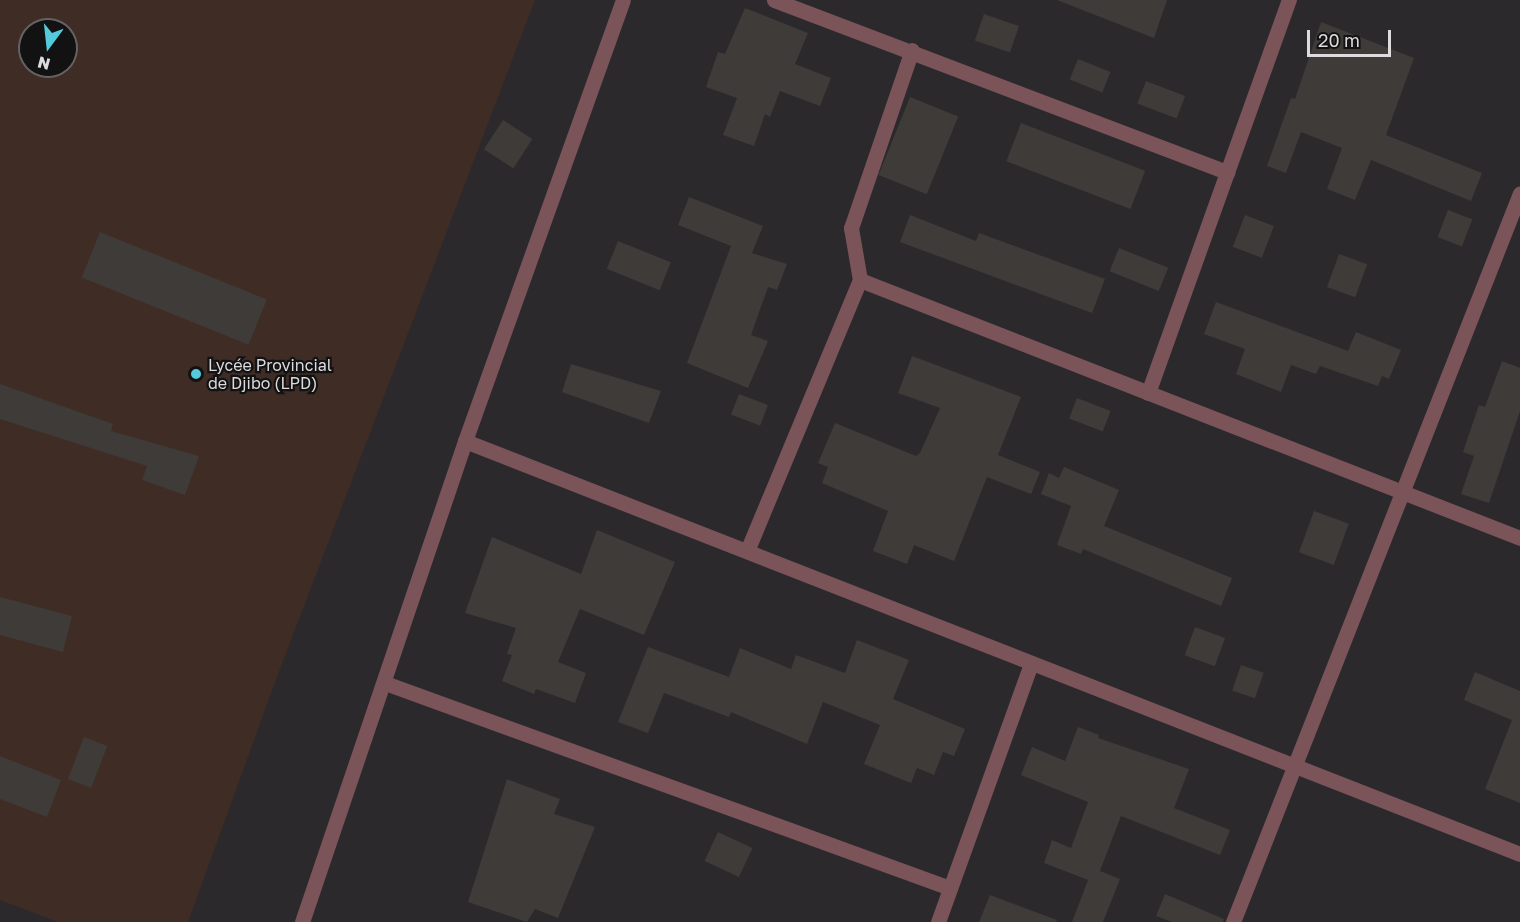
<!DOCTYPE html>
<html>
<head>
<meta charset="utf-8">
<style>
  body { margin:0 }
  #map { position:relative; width:1520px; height:922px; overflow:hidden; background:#2c292c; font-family:"Golos Text",sans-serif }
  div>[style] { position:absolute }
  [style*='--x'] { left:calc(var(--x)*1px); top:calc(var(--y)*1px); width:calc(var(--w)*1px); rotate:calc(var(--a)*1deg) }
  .education>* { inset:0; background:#3f2d25 }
  .building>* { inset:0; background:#3e3b38; transform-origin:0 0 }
  .street>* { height:15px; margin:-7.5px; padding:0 7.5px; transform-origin:7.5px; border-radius:7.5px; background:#7a5459 }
  .dots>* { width:16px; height:16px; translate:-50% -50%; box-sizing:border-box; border:3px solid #131213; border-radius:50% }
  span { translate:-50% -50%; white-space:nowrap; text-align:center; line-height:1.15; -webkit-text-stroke:4.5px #131213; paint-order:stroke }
  .poi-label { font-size:16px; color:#dddbde }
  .left { translate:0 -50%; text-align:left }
  .north { position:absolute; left:18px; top:18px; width:60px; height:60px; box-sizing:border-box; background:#131213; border:2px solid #646264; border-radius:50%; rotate:195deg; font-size:16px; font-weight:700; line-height:24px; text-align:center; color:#dddbde }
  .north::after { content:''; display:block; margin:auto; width:21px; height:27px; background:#54cadd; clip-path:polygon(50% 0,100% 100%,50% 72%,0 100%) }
  .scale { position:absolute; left:1307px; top:30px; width:84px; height:27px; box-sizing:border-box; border:3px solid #dddbde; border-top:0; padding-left:8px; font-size:18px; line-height:21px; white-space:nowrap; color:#dddbde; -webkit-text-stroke:4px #131213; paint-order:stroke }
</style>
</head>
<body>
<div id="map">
  <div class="education">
    <div style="clip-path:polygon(evenodd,0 0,535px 0,275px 682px,188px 922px,58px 922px,0 900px,0 0,30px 30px,66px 30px,66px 66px,30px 66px,30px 30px)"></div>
  </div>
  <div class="building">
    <div style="clip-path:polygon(1057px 0,1167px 0,1154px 38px)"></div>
    <div style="clip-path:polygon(745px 8px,808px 33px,795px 64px,831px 78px,820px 106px,780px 91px,770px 117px,765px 114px,754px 146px,723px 135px,737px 98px,706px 87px,718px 52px,725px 54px)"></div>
    <div style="left:984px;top:14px;width:37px;height:28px;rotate:19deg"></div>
    <div style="clip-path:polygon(1321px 22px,1414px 58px,1386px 135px,1482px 173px,1471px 201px,1371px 160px,1355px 200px,1327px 189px,1342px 148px,1301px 132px,1286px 173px,1267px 166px,1291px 98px,1295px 99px)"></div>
    <div style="left:1078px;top:59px;width:35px;height:22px;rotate:22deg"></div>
    <div style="left:1146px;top:81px;width:42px;height:24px;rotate:21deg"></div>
    <div style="left:910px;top:97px;width:52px;height:84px;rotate:22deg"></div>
    <div style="left:503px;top:120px;width:35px;height:35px;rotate:33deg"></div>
    <div style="left:1021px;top:123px;width:133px;height:41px;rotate:21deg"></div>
    <div style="clip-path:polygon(689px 197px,763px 226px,752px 253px,787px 264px,777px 290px,768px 287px,751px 335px,768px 341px,748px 388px,687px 363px,731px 246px,678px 225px)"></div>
    <div style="left:1448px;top:210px;width:26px;height:29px;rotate:21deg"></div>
    <div style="clip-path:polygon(910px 215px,976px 241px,979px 233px,1105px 279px,1092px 313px,900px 242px)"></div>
    <div style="left:1245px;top:215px;width:31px;height:34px;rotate:21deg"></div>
    <div style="left:100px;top:232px;width:180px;height:49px;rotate:22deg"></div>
    <div style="left:618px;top:241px;width:57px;height:30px;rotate:22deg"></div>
    <div style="left:1119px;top:248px;width:53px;height:25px;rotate:22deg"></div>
    <div style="left:1339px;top:254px;width:30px;height:35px;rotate:20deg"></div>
    <div style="clip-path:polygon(1216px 302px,1348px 351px,1356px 332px,1401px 350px,1389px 379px,1382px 376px,1378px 386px,1320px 366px,1316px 374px,1291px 365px,1281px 392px,1236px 374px,1245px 349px,1204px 334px)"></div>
    <div style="clip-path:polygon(912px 356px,1021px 397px,998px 455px,1040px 472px,1031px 494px,987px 477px,954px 561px,914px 545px,907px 564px,873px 551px,888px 511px,822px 483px,828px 467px,818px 463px,835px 423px,916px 456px,920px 453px,940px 408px,898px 393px)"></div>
    <div style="clip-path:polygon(1502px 361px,1520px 368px,1520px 411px,1489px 503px,1461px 494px,1474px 456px,1463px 452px,1479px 405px,1485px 407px)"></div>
    <div style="clip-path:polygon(571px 364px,661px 391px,649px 423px,562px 392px)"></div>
    <div style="clip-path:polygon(0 384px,113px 424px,111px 431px,199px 456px,185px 495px,142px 480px,147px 466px,0 419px)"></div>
    <div style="left:739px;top:394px;width:31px;height:22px;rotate:21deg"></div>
    <div style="left:1077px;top:398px;width:36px;height:22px;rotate:21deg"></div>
    <div style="clip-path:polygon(1064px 467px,1119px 490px,1104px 526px,1232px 578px,1221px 606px,1083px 549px,1081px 554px,1057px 545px,1071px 506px,1041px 494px,1049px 473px,1059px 478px)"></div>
    <div style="left:1314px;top:511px;width:37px;height:44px;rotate:20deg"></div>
    <div style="clip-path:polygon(597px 530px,675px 562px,644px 635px,580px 609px,558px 662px,586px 673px,575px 703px,536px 689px,534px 694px,502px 681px,512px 655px,507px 654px,516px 628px,465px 613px,492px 537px,581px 574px)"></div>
    <div style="clip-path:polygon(0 597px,72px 616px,63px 652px,0 635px)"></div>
    <div style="left:1195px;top:627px;width:32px;height:30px;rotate:20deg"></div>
    <div style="clip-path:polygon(857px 640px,909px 660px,893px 699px,965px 729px,954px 756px,943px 752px,934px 775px,917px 768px,911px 783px,864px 764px,880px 725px,823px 702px,807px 744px,731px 712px,729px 717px,664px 693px,648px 733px,618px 722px,648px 647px,729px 677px,740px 648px,791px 669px,796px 655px,845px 673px)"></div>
    <div style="left:1241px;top:665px;width:24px;height:27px;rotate:19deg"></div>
    <div style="clip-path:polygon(1475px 672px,1520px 691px,1520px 803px,1485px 789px,1512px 720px,1464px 700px)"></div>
    <div style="clip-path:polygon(1078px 727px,1099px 735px,1098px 738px,1189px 769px,1174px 808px,1230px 830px,1220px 855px,1121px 816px,1100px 871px,1120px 879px,1103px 922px,1072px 922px,1088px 880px,1044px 863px,1052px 840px,1071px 848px,1088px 802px,1021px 775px,1032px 747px,1065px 761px)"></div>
    <div style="left:84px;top:737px;width:25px;height:45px;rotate:21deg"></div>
    <div style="clip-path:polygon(0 756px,61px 780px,47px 817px,0 799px)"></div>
    <div style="clip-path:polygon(507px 779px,560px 799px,554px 814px,595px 827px,558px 918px,535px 909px,527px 922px,468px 902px)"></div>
    <div style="left:718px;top:832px;width:38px;height:32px;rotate:25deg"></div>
    <div style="clip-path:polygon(1165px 894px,1224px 919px,1223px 922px,1172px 922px,1156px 916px)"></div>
    <div style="clip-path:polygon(990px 895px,1057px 920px,1056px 922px,979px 922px)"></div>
  </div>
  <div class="street">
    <div style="--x:774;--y:0;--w:485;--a:20.8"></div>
    <div style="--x:860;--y:280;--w:709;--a:21.35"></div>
    <div style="--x:1148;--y:393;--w:418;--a:-70.3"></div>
    <div style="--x:465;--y:441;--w:1133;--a:21.38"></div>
    <div style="--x:747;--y:551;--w:294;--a:-67.4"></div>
    <div style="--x:860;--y:280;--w:53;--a:-99.8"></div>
    <div style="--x:851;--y:228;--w:188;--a:-71.1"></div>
    <div style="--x:385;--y:683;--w:601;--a:19.94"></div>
    <div style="--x:302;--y:922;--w:508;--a:-71.28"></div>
    <div style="--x:465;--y:441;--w:468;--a:-70.3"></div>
    <div style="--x:938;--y:922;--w:275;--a:-70.2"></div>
    <div style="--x:1233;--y:922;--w:783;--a:-68.51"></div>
  </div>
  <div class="dots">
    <div style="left:196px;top:374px;background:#54cadd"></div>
  </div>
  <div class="poi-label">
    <span class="left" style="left:208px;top:374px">Lycée Provincial<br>de Djibo (LPD)</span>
  </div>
  <div class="north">N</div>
  <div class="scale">20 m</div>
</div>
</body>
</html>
